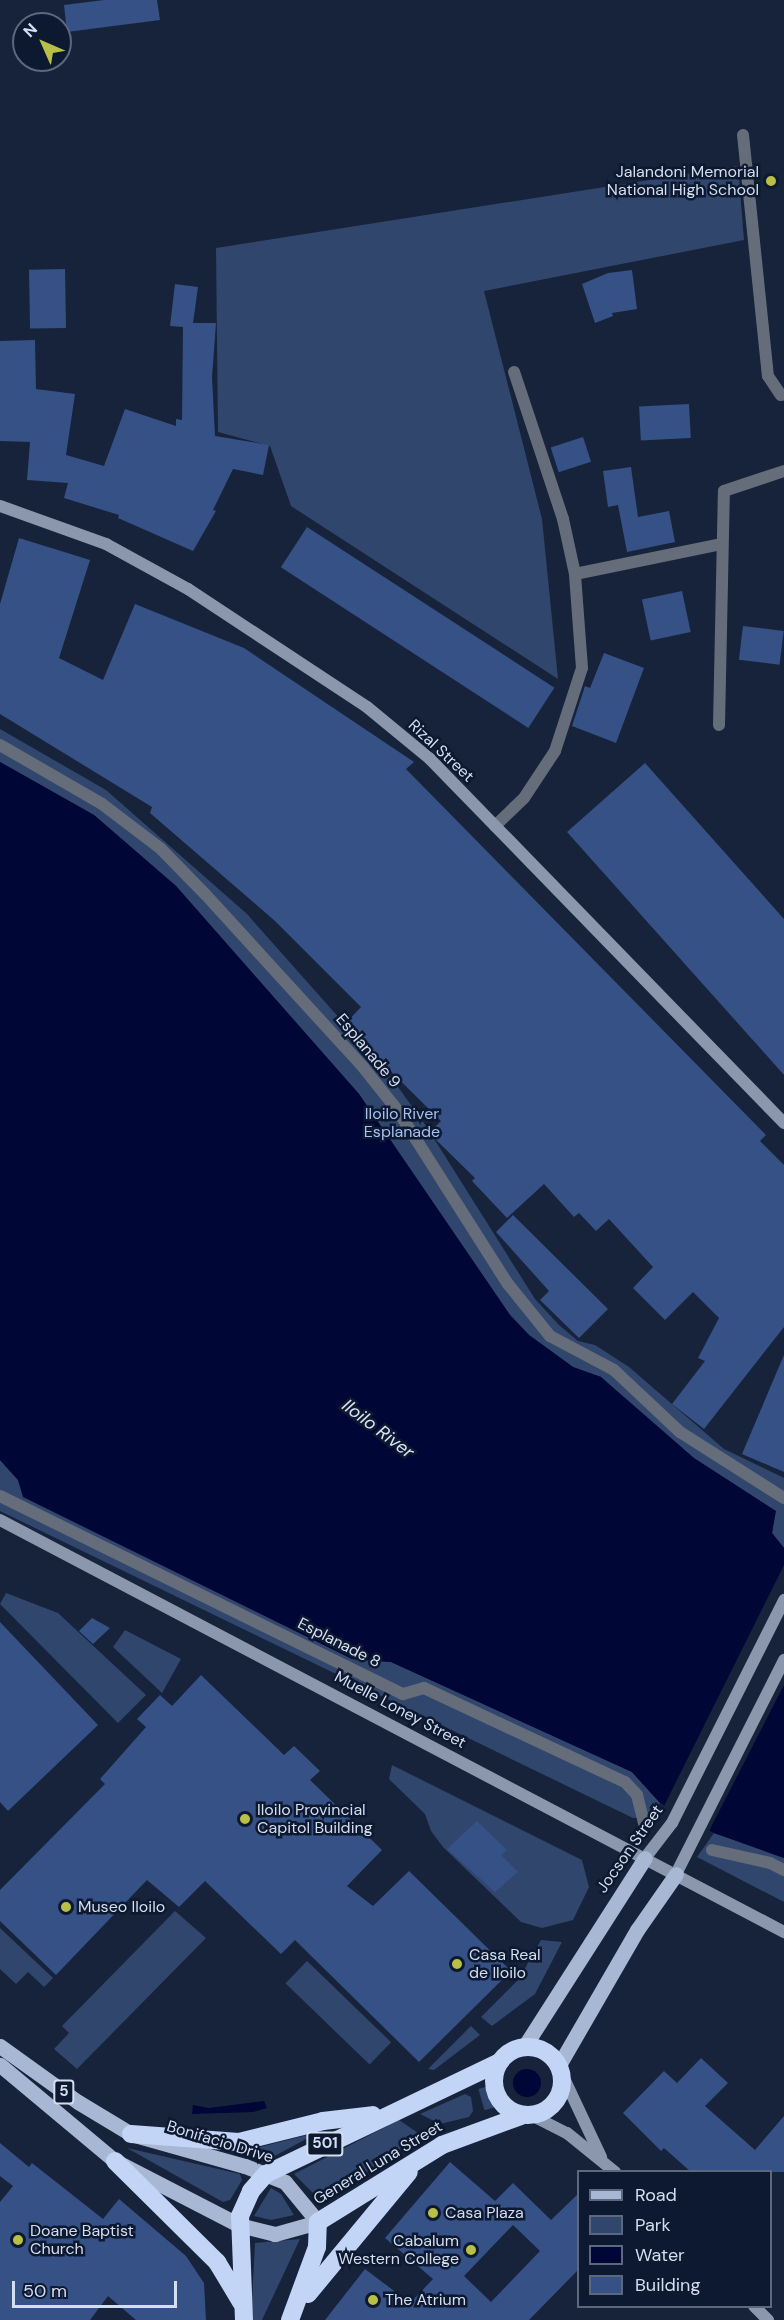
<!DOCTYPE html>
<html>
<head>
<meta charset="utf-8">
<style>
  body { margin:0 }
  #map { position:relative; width:784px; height:2320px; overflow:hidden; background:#16233b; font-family:"DM Sans",sans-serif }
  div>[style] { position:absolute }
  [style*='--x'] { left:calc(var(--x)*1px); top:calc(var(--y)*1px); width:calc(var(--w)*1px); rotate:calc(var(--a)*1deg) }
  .green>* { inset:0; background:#31466d; transform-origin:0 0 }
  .water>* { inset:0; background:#000636 }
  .round { border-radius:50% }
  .pier>* { inset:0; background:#16233b }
  .building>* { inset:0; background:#355186; transform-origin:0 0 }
  .street>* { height:12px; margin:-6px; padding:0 6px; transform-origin:6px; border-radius:6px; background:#666d7a }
  .secondary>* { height:12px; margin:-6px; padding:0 6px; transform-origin:6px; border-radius:6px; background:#8b97ac }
  .primary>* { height:15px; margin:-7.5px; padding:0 7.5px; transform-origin:7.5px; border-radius:7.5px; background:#a8b7d3 }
  .highway>* { height:18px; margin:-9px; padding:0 9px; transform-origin:9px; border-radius:9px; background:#c3d5f6 }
  .highway>.ring { margin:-9px; padding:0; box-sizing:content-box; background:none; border:18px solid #c3d5f6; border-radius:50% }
  .dots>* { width:16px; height:16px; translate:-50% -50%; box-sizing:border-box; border:3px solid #0d1931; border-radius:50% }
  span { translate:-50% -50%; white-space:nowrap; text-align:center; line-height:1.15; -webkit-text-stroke:5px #0d1931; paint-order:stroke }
  .shield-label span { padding:2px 4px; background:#0d1931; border:2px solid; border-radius:4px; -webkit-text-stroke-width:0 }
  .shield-label { font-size:15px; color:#d5deef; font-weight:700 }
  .poi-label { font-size:16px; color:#d5deef }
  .right { translate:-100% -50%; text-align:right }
  .left { translate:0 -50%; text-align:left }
  .street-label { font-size:16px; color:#d5deef }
  .park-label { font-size:16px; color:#a6c0f1 }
  .water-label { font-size:18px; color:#d9e3f3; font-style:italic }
  .legend { position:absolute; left:577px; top:2170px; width:195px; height:138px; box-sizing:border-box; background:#0d1931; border:2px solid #5d687d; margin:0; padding:8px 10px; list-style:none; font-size:18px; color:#d5deef }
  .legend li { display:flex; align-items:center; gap:12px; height:30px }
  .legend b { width:30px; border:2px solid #5d687d }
  .north { position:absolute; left:12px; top:12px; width:60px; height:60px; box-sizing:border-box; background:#0d1931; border:2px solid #5d687d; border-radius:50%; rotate:315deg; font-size:16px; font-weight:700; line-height:24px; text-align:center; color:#d5deef }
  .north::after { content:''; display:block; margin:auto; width:21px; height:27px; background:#bac046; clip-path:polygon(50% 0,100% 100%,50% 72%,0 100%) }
  .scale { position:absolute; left:12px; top:2281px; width:165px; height:27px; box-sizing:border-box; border:3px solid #d5deef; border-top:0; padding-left:8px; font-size:18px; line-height:21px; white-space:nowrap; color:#d5deef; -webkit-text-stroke:4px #0d1931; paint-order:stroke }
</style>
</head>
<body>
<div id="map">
  <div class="green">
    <div style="clip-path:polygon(738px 166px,744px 240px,484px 291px,542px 519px,558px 679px,291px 506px,270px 446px,218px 432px,216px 248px)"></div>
    <div style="clip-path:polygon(0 729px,106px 790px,247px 914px,388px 1073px,426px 1126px,535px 1299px,559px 1325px,578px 1341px,595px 1345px,629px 1367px,724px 1449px,784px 1478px,784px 1548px,772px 1533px,775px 1511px,753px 1519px,601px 1377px,573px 1367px,529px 1335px,510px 1315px,359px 1094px,176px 886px,94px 815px,0 762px)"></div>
    <div style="clip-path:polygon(0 1460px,18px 1480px,24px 1498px,53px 1484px,352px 1659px,391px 1662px,632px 1772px,660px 1803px,654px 1817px,633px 1818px,0 1511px)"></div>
    <div style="clip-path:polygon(6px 1593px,58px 1613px,146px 1695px,118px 1723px,0 1604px)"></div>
    <div style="clip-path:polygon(125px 1630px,181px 1659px,162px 1693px,113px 1647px)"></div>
    <div style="clip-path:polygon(392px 1765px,582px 1860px,589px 1887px,573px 1920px,542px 1928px,521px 1922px,443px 1847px,431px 1831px,425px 1814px,389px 1779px)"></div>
    <div style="clip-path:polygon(714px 1833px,784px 1858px,784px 1902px,697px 1857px)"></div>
    <div style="clip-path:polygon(175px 1911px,206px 1938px,77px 2069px,54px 2049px,69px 2033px,62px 2026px)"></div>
    <div style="clip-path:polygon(0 1928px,53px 1978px,44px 1987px,28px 1972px,16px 1984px,0 1969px)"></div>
    <div style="clip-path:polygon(541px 1940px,562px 1942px,535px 1994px,492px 2026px,481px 2017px,519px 1979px)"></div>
    <div style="left:307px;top:1961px;width:117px;height:31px;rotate:44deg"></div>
    <div style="clip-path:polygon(471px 2026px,480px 2035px,434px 2070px,428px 2069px)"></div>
    <div style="left:489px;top:2086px;width:22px;height:11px;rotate:74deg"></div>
    <div style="clip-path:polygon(465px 2094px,471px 2097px,473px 2111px,469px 2117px,440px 2124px,420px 2114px)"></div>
    <div style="clip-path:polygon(399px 2120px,418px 2133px,418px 2139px,326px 2198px,318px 2198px,294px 2174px)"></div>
    <div style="clip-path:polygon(319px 2132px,271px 2158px,240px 2153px,240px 2152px)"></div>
    <div style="clip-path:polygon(127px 2148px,240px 2174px,242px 2180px,230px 2200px,223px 2202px)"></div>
    <div style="clip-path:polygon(271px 2188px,281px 2194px,294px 2215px,271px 2220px,254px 2216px)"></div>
    <div style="clip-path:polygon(300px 2239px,262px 2320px,251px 2320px,255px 2243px)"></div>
  </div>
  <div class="water">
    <div style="clip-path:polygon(0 762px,94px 815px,176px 886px,359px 1094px,510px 1315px,529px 1335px,573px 1367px,601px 1377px,694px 1458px,776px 1511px,772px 1533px,784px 1548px,784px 1858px,714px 1833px,660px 1803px,632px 1772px,391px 1662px,352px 1659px,23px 1497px,18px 1480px,0 1460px)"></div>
    <div class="round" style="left:513px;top:2069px;width:28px;height:28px"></div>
    <div style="clip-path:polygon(264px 2101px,267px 2108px,253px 2112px,192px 2114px,193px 2105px,209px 2108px)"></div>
  </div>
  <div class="pier">
    <div style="clip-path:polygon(784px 1565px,784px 1685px,708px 1833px,663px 1808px)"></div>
  </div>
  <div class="building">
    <div style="clip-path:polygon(104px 0,157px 0,160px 20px,67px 32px,64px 5px)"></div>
    <div style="left:65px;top:269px;width:59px;height:36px;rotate:89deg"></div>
    <div style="clip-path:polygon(632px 270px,637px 309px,612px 313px,613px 316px,595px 323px,582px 284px,608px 273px)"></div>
    <div style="clip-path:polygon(175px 284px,198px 287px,193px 323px,216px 323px,212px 377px,215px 436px,269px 445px,263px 475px,233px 469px,213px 510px,216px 511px,193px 551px,118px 518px,119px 515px,64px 498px,68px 483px,27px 480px,30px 442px,0 441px,0 341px,35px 340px,36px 389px,75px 394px,66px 455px,104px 466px,125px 409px,176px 426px,176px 419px,182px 420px,183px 327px,170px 326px)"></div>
    <div style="left:689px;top:404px;width:34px;height:50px;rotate:87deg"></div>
    <div style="left:583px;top:437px;width:26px;height:34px;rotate:72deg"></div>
    <div style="clip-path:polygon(631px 467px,638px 517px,669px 511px,675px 542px,627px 552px,618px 505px,608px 507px,603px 471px)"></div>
    <div style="left:307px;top:527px;width:295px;height:48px;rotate:33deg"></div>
    <div style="clip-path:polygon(19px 538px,90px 560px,59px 658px,103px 680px,135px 604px,244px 648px,414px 762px,406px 769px,766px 1135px,760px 1141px,784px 1165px,784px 1327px,704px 1429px,672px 1404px,705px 1361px,698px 1358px,719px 1318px,693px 1292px,665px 1320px,633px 1288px,653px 1267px,609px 1219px,596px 1231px,579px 1213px,574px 1217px,544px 1184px,507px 1218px,472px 1181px,475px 1178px,429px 1133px,441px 1121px,344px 1025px,361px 1007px,275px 921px,150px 813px,152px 807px,0 714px,0 604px)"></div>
    <div style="left:682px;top:591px;width:42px;height:41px;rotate:78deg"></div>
    <div style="left:743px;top:626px;width:41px;height:34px;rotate:7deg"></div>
    <div style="clip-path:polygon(604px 653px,644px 668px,616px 743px,572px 726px,585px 686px,590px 688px)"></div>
    <div style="clip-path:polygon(645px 763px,784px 919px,784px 1075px,567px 832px)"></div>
    <div style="clip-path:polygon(513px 1215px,608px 1309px,579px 1338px,540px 1300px,549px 1291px,496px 1232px)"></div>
    <div style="clip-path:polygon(784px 1355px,784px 1472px,742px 1454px)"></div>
    <div style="clip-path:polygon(92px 1618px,110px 1628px,93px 1644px,79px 1631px)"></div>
    <div style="clip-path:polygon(0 1622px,98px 1725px,8px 1811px,0 1802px)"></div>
    <div style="clip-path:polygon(201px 1675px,284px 1755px,294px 1746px,320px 1771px,310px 1780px,382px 1850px,347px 1886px,373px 1906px,409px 1871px,511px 1971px,419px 2062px,295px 1940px,281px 1954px,205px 1881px,179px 1907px,147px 1880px,56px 1975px,0 1921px,0 1890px,105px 1784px,100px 1779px,146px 1727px,137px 1719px,160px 1695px,172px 1706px)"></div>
    <div style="clip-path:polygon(477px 1821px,507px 1850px,501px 1855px,518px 1872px,495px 1892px,447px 1849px)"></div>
    <div style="clip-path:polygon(701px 2058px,728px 2083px,705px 2106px,755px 2150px,784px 2116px,784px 2172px,691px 2172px,664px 2148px,661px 2151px,623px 2113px,664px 2071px,677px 2083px)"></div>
    <div style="clip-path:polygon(0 2143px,29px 2167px,32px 2163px,103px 2219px,119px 2199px,186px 2256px,204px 2283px,206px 2320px,136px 2320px,108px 2296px,90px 2320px,0 2320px,0 2202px,13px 2186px,0 2176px)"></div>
    <div style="clip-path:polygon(evenodd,450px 2162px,495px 2201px,513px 2183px,551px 2220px,579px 2193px,579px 2269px,529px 2320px,325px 2320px,365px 2269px,410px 2303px,433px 2279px,385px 2238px,450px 2162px,513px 2225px,540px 2251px,491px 2302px,464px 2276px,513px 2225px)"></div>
  </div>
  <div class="street">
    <div style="--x:743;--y:135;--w:242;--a:84.1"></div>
    <div style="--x:768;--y:376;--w:23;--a:56"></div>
    <div style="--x:575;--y:574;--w:149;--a:-11.6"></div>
    <div style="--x:719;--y:725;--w:234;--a:-88.8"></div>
    <div style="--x:724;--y:491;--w:63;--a:-18.4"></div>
    <div style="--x:0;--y:745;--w:118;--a:30"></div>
    <div style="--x:102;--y:804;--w:74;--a:37.3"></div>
    <div style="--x:161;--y:849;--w:64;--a:45.6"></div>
    <div style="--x:206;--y:895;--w:233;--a:47.6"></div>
    <div style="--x:363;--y:1067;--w:56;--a:51.5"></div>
    <div style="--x:398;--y:1111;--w:205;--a:57.6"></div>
    <div style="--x:508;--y:1284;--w:67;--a:51.1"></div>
    <div style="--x:550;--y:1336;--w:72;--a:28"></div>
    <div style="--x:614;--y:1370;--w:91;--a:43.2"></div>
    <div style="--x:680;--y:1432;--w:123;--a:32.4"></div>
    <div style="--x:495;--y:826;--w:40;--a:-44"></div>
    <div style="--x:524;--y:798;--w:56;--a:-56.6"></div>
    <div style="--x:555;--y:751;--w:87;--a:-72"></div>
    <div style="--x:582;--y:668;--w:94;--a:-94.3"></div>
    <div style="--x:575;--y:574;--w:56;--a:-102.3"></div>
    <div style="--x:563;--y:519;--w:155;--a:-108.4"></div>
    <div style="--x:0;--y:1496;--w:449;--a:26.2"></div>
    <div style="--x:403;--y:1694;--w:22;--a:-16"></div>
    <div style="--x:424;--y:1688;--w:222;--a:25.1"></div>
    <div style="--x:625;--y:1782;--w:18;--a:47"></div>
    <div style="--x:637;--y:1795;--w:29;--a:76"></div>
    <div style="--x:712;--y:1850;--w:59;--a:12.6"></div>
    <div style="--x:770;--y:1863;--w:16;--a:27"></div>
  </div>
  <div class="secondary">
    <div style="--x:0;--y:506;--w:113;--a:19.7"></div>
    <div style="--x:106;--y:544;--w:94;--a:28.8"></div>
    <div style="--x:188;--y:589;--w:214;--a:33.4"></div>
    <div style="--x:367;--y:707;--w:82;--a:39.5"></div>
    <div style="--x:430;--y:759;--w:508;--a:45.8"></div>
    <div style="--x:0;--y:1520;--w:886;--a:27.72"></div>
    <div style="--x:645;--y:1858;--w:44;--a:-52.4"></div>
    <div style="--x:672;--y:1823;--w:250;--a:-63.3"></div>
    <div style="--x:676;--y:1874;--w:240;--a:-63.2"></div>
    <div style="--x:562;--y:2074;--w:92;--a:64.8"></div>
    <div style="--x:533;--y:2116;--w:38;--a:27"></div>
    <div style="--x:567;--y:2133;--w:62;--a:39.1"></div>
    <div style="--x:754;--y:2306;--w:20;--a:45"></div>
  </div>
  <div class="primary">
    <div style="--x:0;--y:2046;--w:96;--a:35.7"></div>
    <div style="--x:78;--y:2102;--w:62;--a:31.1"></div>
    <div style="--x:131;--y:2134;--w:118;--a:15.7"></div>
    <div style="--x:245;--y:2166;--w:43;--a:21.8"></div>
    <div style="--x:285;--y:2182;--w:52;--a:50.5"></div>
    <div style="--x:318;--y:2222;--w:45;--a:164.4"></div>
    <div style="--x:275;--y:2234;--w:37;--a:-166"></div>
    <div style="--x:239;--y:2225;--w:140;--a:-152.7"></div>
    <div style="--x:115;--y:2161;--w:150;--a:-140.1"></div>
    <div style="--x:524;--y:2047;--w:224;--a:-57.4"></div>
    <div style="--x:559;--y:2065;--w:156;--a:-60"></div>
    <div style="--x:637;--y:1930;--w:68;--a:-55.1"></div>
  </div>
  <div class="highway">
    <div class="ring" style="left:494px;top:2047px;width:50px;height:50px"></div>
    <div style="--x:131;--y:2134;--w:108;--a:4.2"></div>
    <div style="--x:239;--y:2142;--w:87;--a:-14"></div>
    <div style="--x:323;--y:2121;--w:50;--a:-6.8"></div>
    <div style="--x:115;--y:2161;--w:144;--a:44.7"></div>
    <div style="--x:217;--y:2262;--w:47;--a:59"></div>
    <div style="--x:308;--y:2294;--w:158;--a:-50.4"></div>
    <div style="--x:244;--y:2320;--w:104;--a:-92.2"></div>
    <div style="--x:240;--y:2216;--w:27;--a:-66"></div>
    <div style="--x:251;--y:2191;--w:23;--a:-49"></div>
    <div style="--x:266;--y:2174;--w:259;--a:-25.6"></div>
    <div style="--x:290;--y:2320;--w:78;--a:-69.7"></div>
    <div style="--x:317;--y:2247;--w:25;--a:-88"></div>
    <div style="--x:318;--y:2222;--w:146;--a:-31.8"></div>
    <div style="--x:442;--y:2145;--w:84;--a:-20.2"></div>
  </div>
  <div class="dots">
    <div style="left:771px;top:181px;background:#bac046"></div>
    <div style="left:245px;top:1819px;background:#bac046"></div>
    <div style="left:66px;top:1907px;background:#bac046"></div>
    <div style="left:457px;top:1964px;background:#bac046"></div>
    <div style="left:433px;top:2213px;background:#bac046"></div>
    <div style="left:18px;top:2240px;background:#bac046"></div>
    <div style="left:471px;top:2250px;background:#bac046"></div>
    <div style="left:373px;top:2300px;background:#bac046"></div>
  </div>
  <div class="shield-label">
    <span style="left:64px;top:2092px">5</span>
    <span style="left:325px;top:2144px">501</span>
  </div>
  <div class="poi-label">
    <span class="right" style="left:759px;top:181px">Jalandoni Memorial<br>National High School</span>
    <span class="left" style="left:257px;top:1819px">Iloilo Provincial<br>Capitol Building</span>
    <span class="left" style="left:78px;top:1907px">Museo Iloilo</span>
    <span class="left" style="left:469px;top:1964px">Casa Real<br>de Iloilo</span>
    <span class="left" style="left:445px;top:2213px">Casa Plaza</span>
    <span class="left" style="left:30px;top:2240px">Doane Baptist<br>Church</span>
    <span class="right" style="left:459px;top:2250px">Cabalum<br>Western College</span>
    <span class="left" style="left:385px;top:2300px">The Atrium</span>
  </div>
  <div class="street-label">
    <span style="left:441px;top:751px;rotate:43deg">Rizal Street</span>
    <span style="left:368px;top:1051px;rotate:50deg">Esplanade 9</span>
    <span style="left:339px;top:1643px;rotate:27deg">Esplanade 8</span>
    <span style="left:400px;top:1710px;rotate:28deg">Muelle Loney Street</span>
    <span style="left:630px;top:1849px;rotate:-55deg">Jocson Street</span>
    <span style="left:220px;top:2142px;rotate:17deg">Bonifacio Drive</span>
    <span style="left:378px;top:2163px;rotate:-31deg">General Luna Street</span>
  </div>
  <div class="park-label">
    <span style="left:402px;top:1123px">Iloilo River<br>Esplanade</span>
  </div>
  <div class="water-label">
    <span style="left:378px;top:1429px;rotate:37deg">Iloilo River</span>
  </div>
  <ul class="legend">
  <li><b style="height:8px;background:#a8b7d3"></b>Road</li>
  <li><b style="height:16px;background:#31466d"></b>Park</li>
  <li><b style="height:16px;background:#000636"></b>Water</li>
  <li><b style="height:16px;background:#355186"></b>Building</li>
  </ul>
  <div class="north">N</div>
  <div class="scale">50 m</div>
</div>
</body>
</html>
